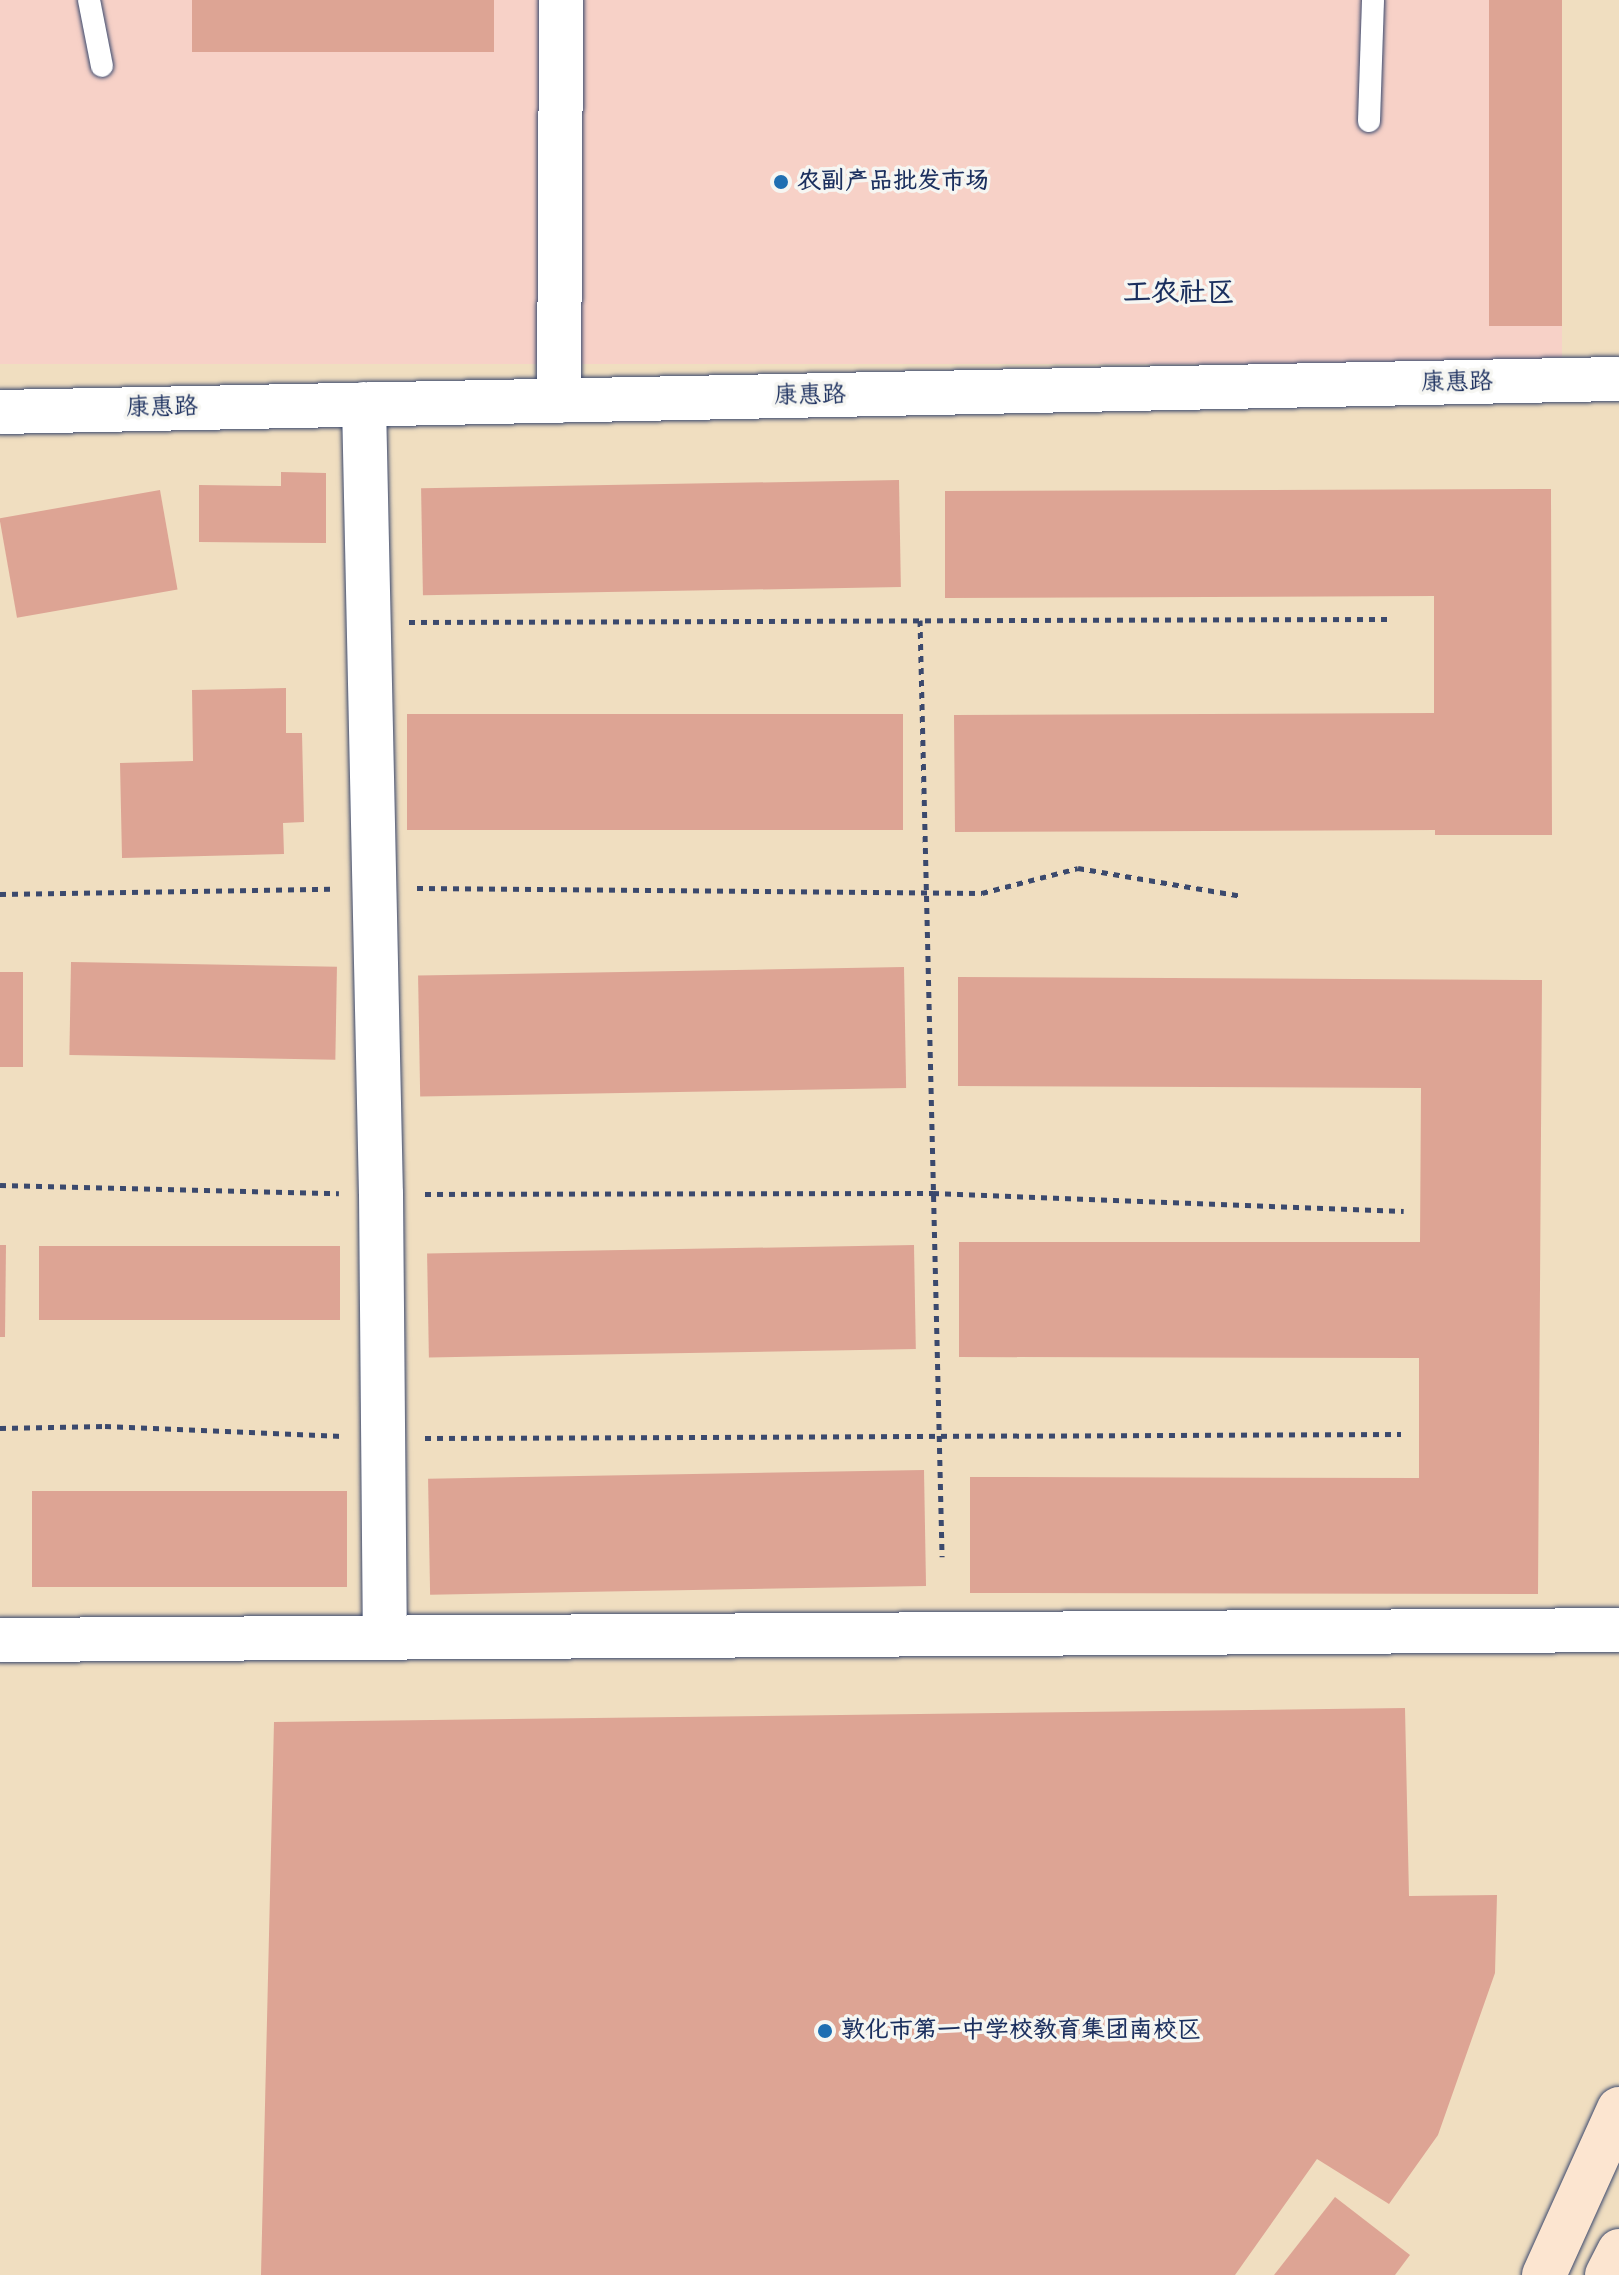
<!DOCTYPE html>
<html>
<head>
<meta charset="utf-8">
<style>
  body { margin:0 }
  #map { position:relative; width:1619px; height:2275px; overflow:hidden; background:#f0dec0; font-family:Kalam,"LXGW WenKai TC",sans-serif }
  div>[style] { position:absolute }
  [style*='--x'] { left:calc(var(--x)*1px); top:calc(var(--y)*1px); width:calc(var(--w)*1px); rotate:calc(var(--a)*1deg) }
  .built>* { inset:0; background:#f7d1c7; transform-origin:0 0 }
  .building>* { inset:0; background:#dda494; transform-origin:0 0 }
  .path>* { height:5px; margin-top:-2.5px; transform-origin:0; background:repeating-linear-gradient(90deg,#3b496d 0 6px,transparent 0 12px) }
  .roads { filter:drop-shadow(0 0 2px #3b496d) drop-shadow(0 0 2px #3b496d) }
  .service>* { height:22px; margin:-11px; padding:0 11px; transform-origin:11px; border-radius:11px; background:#fff }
  .minor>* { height:44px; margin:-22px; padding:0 22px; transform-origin:22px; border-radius:22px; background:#fff }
  .secondary>* { height:44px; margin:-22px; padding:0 22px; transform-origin:22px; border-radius:22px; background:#fce5d0 }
  .dots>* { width:22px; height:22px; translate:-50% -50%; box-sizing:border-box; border:4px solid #f6f6f2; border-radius:50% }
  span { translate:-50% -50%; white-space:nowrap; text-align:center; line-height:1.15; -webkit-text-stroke:7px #f6f6f2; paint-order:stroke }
  .poi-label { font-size:24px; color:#1b2f5e; font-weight:700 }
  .left { translate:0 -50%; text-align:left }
  .street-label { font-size:24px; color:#1b2f5e }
  .quarter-label { font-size:28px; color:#1b2f5e; font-weight:700 }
</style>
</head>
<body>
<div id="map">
  <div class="built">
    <div style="left:0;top:0;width:1562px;height:364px"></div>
  </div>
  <div class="building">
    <div style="left:192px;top:0;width:302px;height:52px"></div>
    <div style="left:1489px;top:0;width:73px;height:326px"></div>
    <div style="clip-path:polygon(281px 472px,326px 473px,326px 543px,199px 542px,199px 485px,281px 486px)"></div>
    <div style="left:899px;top:480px;width:107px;height:478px;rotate:89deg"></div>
    <div style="clip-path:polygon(1551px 489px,1552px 835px,1435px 835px,1435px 830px,955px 832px,954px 715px,1434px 713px,1434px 596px,945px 598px,945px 491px)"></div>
    <div style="left:160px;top:490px;width:101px;height:163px;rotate:80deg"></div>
    <div style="clip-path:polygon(286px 688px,286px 733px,302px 733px,304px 822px,283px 823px,284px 854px,122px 858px,120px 763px,193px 761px,192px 690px)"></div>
    <div style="left:903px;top:714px;width:116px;height:496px;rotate:90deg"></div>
    <div style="left:71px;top:962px;width:266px;height:93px;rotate:1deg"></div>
    <div style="left:904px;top:967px;width:121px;height:486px;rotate:89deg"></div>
    <div style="left:0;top:972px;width:23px;height:95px"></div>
    <div style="clip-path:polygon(958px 977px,1542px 980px,1538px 1594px,970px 1593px,970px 1477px,1419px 1478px,1419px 1358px,959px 1357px,959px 1242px,1420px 1242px,1421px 1088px,958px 1086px)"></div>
    <div style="clip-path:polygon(0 1245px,6px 1245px,5px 1337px,0 1337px)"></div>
    <div style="left:914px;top:1245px;width:104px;height:487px;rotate:89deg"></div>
    <div style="left:340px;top:1246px;width:74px;height:301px;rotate:90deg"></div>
    <div style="left:924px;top:1470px;width:116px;height:496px;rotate:89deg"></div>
    <div style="left:347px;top:1491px;width:96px;height:315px;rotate:90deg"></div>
    <div style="clip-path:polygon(1405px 1708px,1409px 1896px,1497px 1895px,1495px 1973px,1438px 2135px,1389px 2204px,1317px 2159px,1235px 2275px,261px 2275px,274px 1722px)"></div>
    <div style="clip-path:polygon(1335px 2197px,1410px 2255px,1395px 2275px,1274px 2275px)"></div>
  </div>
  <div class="path">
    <div style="--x:920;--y:620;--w:937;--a:88.65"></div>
    <div style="--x:409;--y:622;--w:982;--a:-0.18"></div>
    <div style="--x:417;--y:888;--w:565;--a:0.51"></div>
    <div style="--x:982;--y:893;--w:99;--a:-14.6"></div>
    <div style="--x:1078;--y:868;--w:165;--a:9.7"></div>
    <div style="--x:0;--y:894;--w:331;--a:-0.9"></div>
    <div style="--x:0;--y:1185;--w:339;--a:1.4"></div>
    <div style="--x:425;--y:1194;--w:508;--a:-0.11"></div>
    <div style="--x:933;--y:1193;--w:471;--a:2.2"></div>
    <div style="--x:0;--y:1428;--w:105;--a:-1.1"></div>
    <div style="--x:105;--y:1426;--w:238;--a:2.4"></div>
    <div style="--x:425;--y:1438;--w:976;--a:-0.23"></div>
  </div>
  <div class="roads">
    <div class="service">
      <div style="--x:89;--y:0;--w:67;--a:78.9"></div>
      <div style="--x:1369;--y:121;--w:121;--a:-88.1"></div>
    </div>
    <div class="minor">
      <div style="--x:559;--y:401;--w:401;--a:-89.7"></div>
      <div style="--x:364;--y:404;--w:790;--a:88.77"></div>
      <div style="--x:381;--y:1194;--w:444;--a:89.5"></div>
      <div style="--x:0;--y:412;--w:1619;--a:-1.17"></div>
      <div style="--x:0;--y:1640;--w:1619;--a:-0.35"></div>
    </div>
    <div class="secondary">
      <div style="--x:1544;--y:2275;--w:182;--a:-65.7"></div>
      <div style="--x:1607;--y:2275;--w:27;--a:-63"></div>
    </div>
  </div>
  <div class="dots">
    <div style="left:781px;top:182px;background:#1f6fb2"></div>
    <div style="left:825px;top:2031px;background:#1f6fb2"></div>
  </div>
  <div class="poi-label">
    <span class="left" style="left:797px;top:182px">农副产品批发市场</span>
    <span class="left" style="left:841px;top:2031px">敦化市第一中学校教育集团南校区</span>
  </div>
  <div class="street-label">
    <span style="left:1457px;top:383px;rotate:-1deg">康惠路</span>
    <span style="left:810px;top:396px;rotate:-1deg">康惠路</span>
    <span style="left:162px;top:408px;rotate:-1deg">康惠路</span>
  </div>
  <div class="quarter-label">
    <span style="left:1179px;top:294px">工农社区</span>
  </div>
</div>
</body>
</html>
